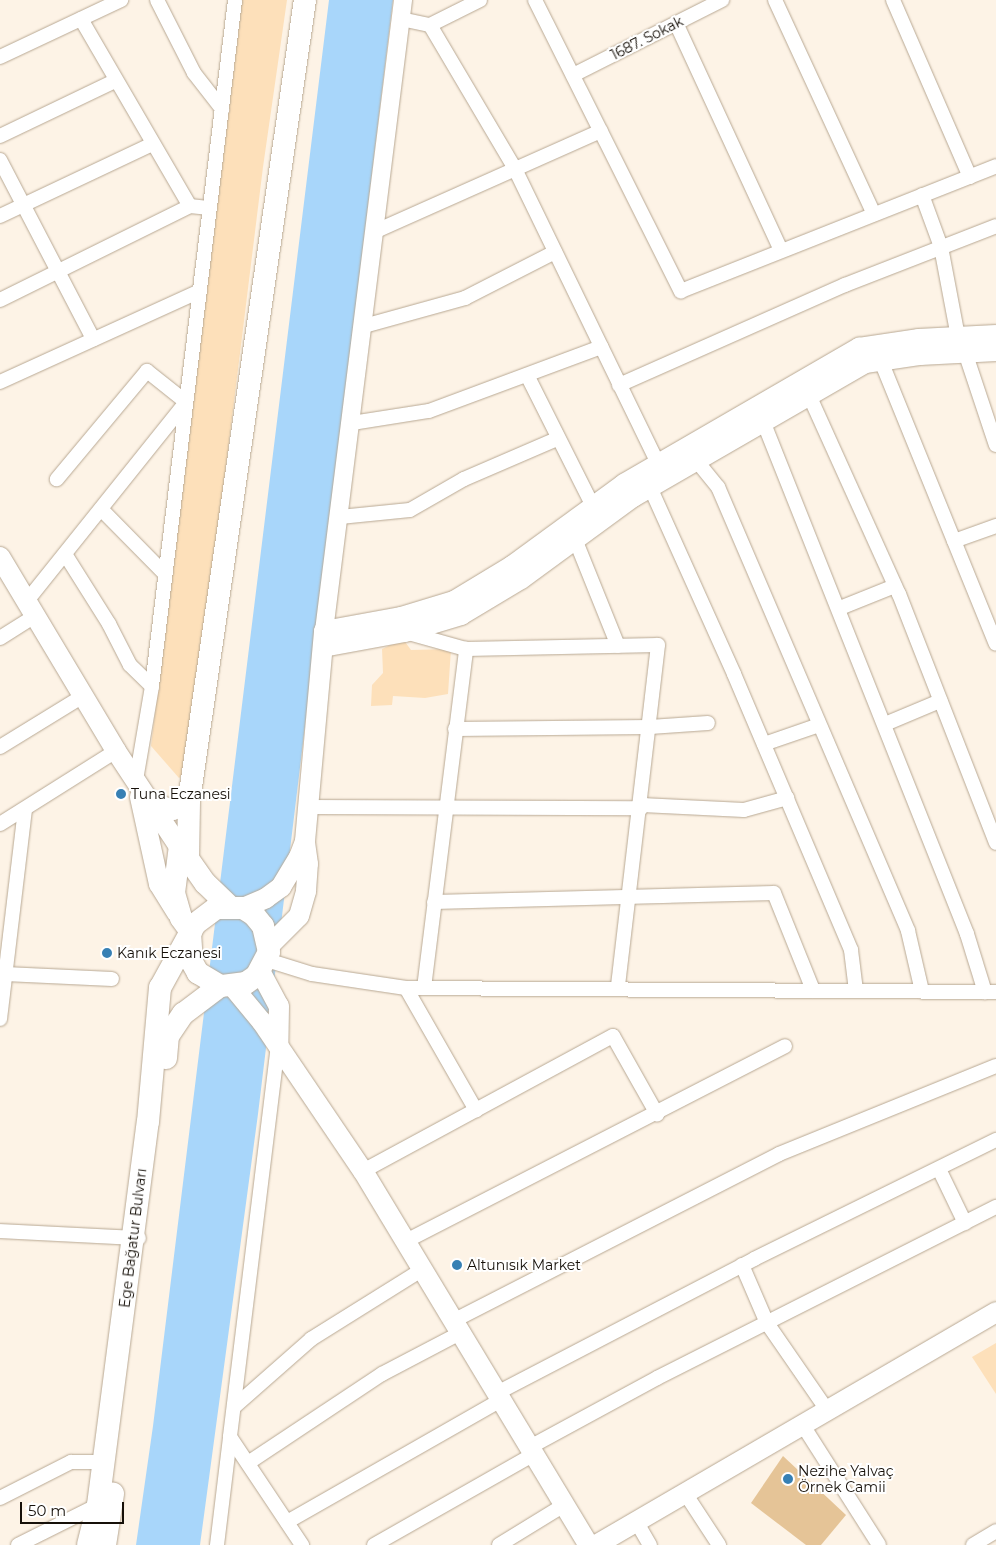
<!DOCTYPE html>
<html>
<head>
<meta charset="utf-8">
<style>
  body { margin:0 }
  #map { position:relative; width:996px; height:1545px; overflow:hidden; background:#fdf3e6; font-family:Montserrat,sans-serif }
  div>[style] { position:absolute }
  [style*='--x'] { left:calc(var(--x)*1px); top:calc(var(--y)*1px); width:calc(var(--w)*1px); rotate:calc(var(--a)*1deg) }
  .green>* { inset:0; background:#fde0ba }
  .water>* { inset:0; background:#a8d6fa }
  .building>* { inset:0; background:#e5c497 }
  .roads { filter:drop-shadow(0 0 1px #b8a893) drop-shadow(0 0 1px #b8a893) }
  .minor>* { height:14px; margin:-7px; padding:0 7px; transform-origin:7px; border-radius:7px; background:#fff }
  .tertiary>* { height:18px; margin:-9px; padding:0 9px; transform-origin:9px; border-radius:9px; background:#fff }
  .secondary>* { height:20px; margin:-10px; padding:0 10px; transform-origin:10px; border-radius:10px; background:#fff }
  .primary>* { height:22px; margin:-11px; padding:0 11px; transform-origin:11px; border-radius:11px; background:#fff }
  .dots>* { width:14px; height:14px; translate:-50% -50%; box-sizing:border-box; border:2px solid #fff; border-radius:50% }
  span { translate:-50% -50%; white-space:nowrap; text-align:center; line-height:1.15; -webkit-text-stroke:4px #fff; paint-order:stroke }
  .street-label { font-size:14px; color:#161009 }
  .poi-label { font-size:14px; color:#161009 }
  .left { translate:0 -50%; text-align:left }
  .scale { position:absolute; left:20px; top:1502px; width:104px; height:22px; box-sizing:border-box; border:2px solid #161009; border-top:0; padding-left:6px; font-size:15px; line-height:18px; white-space:nowrap; color:#161009; -webkit-text-stroke:4px #fff; paint-order:stroke }
</style>
</head>
<body>
<div id="map">
  <div class="green">
    <div style="clip-path:polygon(242px 0,287px 0,263px 167px,209px 604px,182px 775px,179px 778px,151px 746px)"></div>
    <div style="clip-path:polygon(403px 639px,411px 650px,451px 649px,448px 694px,425px 698px,393px 696px,392px 705px,371px 706px,372px 685px,383px 673px,382px 649px)"></div>
    <div style="clip-path:polygon(996px 1343px,996px 1394px,972px 1357px)"></div>
  </div>
  <div class="water">
    <div style="clip-path:polygon(329px 0,393px 0,258px 1114px,200px 1545px,136px 1545px,153px 1426px)"></div>
  </div>
  <div class="building">
    <div style="clip-path:polygon(783px 1456px,846px 1515px,821px 1545px,806px 1545px,751px 1503px)"></div>
  </div>
  <div class="roads">
    <div class="minor">
      <div style="--x:157;--y:0;--w:82;--a:63.1"></div>
      <div style="--x:194;--y:73;--w:46;--a:52.1"></div>
      <div style="--x:535;--y:0;--w:326;--a:63.4"></div>
      <div style="--x:681;--y:291;--w:339;--a:-21.6"></div>
      <div style="--x:775;--y:0;--w:236;--a:65.2"></div>
      <div style="--x:893;--y:0;--w:193;--a:66.5"></div>
      <div style="--x:81;--y:19;--w:216;--a:59.8"></div>
      <div style="--x:190;--y:206;--w:20;--a:6"></div>
      <div style="--x:401;--y:19;--w:30;--a:12"></div>
      <div style="--x:430;--y:25;--w:56;--a:-26.6"></div>
      <div style="--x:676;--y:23;--w:250;--a:65.2"></div>
      <div style="--x:430;--y:25;--w:167;--a:59.4"></div>
      <div style="--x:515;--y:169;--w:328;--a:64.1"></div>
      <div style="--x:0;--y:57;--w:134;--a:-25.2"></div>
      <div style="--x:573;--y:75;--w:167;--a:-26.7"></div>
      <div style="--x:0;--y:136;--w:127;--a:-25.6"></div>
      <div style="--x:0;--y:160;--w:202;--a:62.5"></div>
      <div style="--x:922;--y:195;--w:55;--a:69.9"></div>
      <div style="--x:941;--y:247;--w:92;--a:79.3"></div>
      <div style="--x:0;--y:216;--w:168;--a:-25.3"></div>
      <div style="--x:376;--y:231;--w:246;--a:-24"></div>
      <div style="--x:0;--y:300;--w:212;--a:-26.3"></div>
      <div style="--x:364;--y:326;--w:105;--a:-15.5"></div>
      <div style="--x:465;--y:298;--w:101;--a:-27.1"></div>
      <div style="--x:965;--y:352;--w:98;--a:71.6"></div>
      <div style="--x:881;--y:361;--w:305;--a:67.9"></div>
      <div style="--x:527;--y:375;--w:147;--a:63.3"></div>
      <div style="--x:0;--y:382;--w:220;--a:-24.5"></div>
      <div style="--x:619;--y:385;--w:247;--a:-23.9"></div>
      <div style="--x:845;--y:285;--w:162;--a:-21.3"></div>
      <div style="--x:809;--y:395;--w:218;--a:65.7"></div>
      <div style="--x:899;--y:594;--w:267;--a:68.7"></div>
      <div style="--x:763;--y:421;--w:552;--a:68.31"></div>
      <div style="--x:967;--y:934;--w:61;--a:72.8"></div>
      <div style="--x:352;--y:423;--w:78;--a:-8.9"></div>
      <div style="--x:429;--y:411;--w:184;--a:-20.4"></div>
      <div style="--x:696;--y:460;--w:35;--a:51"></div>
      <div style="--x:718;--y:487;--w:483;--a:66.8"></div>
      <div style="--x:908;--y:931;--w:62;--a:76.9"></div>
      <div style="--x:650;--y:487;--w:205;--a:65.8"></div>
      <div style="--x:734;--y:674;--w:300;--a:67"></div>
      <div style="--x:851;--y:950;--w:41;--a:83"></div>
      <div style="--x:101;--y:509;--w:91;--a:45.4"></div>
      <div style="--x:340;--y:517;--w:70;--a:-5.7"></div>
      <div style="--x:410;--y:510;--w:62;--a:-29.9"></div>
      <div style="--x:464;--y:479;--w:101;--a:-23.3"></div>
      <div style="--x:575;--y:539;--w:115;--a:68.1"></div>
      <div style="--x:954;--y:541;--w:45;--a:-19.7"></div>
      <div style="--x:65;--y:554;--w:83;--a:57.8"></div>
      <div style="--x:109;--y:624;--w:46;--a:62.9"></div>
      <div style="--x:130;--y:665;--w:30;--a:44"></div>
      <div style="--x:26;--y:602;--w:256;--a:-51.3"></div>
      <div style="--x:186;--y:402;--w:50;--a:-141.5"></div>
      <div style="--x:147;--y:371;--w:141;--a:129.8"></div>
      <div style="--x:840;--y:608;--w:59;--a:-21.8"></div>
      <div style="--x:405;--y:632;--w:63;--a:15.6"></div>
      <div style="--x:466;--y:649;--w:192;--a:-1.2"></div>
      <div style="--x:658;--y:645;--w:345;--a:96.7"></div>
      <div style="--x:0;--y:638;--w:41;--a:-32.2"></div>
      <div style="--x:885;--y:724;--w:60;--a:-22.7"></div>
      <div style="--x:455;--y:729;--w:195;--a:-0.6"></div>
      <div style="--x:650;--y:727;--w:58;--a:-3.9"></div>
      <div style="--x:764;--y:744;--w:58;--a:-19.1"></div>
      <div style="--x:0;--y:747;--w:97;--a:-31.6"></div>
      <div style="--x:136;--y:780;--w:95;--a:-80.3"></div>
      <div style="--x:152;--y:686;--w:691;--a:-83.1"></div>
      <div style="--x:642;--y:805;--w:102;--a:2.8"></div>
      <div style="--x:744;--y:810;--w:45;--a:-15.6"></div>
      <div style="--x:308;--y:807;--w:333;--a:0.2"></div>
      <div style="--x:0;--y:824;--w:137;--a:-32.2"></div>
      <div style="--x:434;--y:902;--w:340;--a:-1.5"></div>
      <div style="--x:774;--y:893;--w:105;--a:68.1"></div>
      <div style="--x:267;--y:960;--w:47;--a:17.3"></div>
      <div style="--x:312;--y:974;--w:95;--a:8.5"></div>
      <div style="--x:406;--y:988;--w:590;--a:0.39"></div>
      <div style="--x:5;--y:974;--w:107;--a:2.7"></div>
      <div style="--x:406;--y:988;--w:141;--a:60.2"></div>
      <div style="--x:424;--y:988;--w:342;--a:-82.9"></div>
      <div style="--x:0;--y:1019;--w:211;--a:-83.2"></div>
      <div style="--x:278;--y:1045;--w:395;--a:97"></div>
      <div style="--x:230;--y:1437;--w:130;--a:56.3"></div>
      <div style="--x:939;--y:1169;--w:60;--a:64.3"></div>
      <div style="--x:363;--y:1171;--w:284;--a:-28.4"></div>
      <div style="--x:613;--y:1036;--w:90;--a:60.6"></div>
      <div style="--x:0;--y:1231;--w:139;--a:2.9"></div>
      <div style="--x:406;--y:1241;--w:426;--a:-27.2"></div>
      <div style="--x:742;--y:1265;--w:63;--a:66.7"></div>
      <div style="--x:767;--y:1323;--w:106;--a:55.4"></div>
      <div style="--x:453;--y:1321;--w:366;--a:-27.1"></div>
      <div style="--x:779;--y:1154;--w:234;--a:-22.1"></div>
      <div style="--x:497;--y:1393;--w:290;--a:-27.5"></div>
      <div style="--x:754;--y:1259;--w:270;--a:-26.2"></div>
      <div style="--x:234;--y:1407;--w:103;--a:-41.4"></div>
      <div style="--x:311;--y:1339;--w:132;--a:-32"></div>
      <div style="--x:802;--y:1424;--w:143;--a:57.5"></div>
      <div style="--x:530;--y:1447;--w:145;--a:-28.5"></div>
      <div style="--x:657;--y:1378;--w:380;--a:-26.8"></div>
      <div style="--x:248;--y:1463;--w:161;--a:-33.6"></div>
      <div style="--x:382;--y:1374;--w:88;--a:-27.7"></div>
      <div style="--x:685;--y:1493;--w:62;--a:56.8"></div>
      <div style="--x:0;--y:1498;--w:80;--a:-26.9"></div>
      <div style="--x:71;--y:1462;--w:33;--a:0"></div>
      <div style="--x:636;--y:1521;--w:28;--a:60"></div>
      <div style="--x:287;--y:1522;--w:246;--a:-29.7"></div>
      <div style="--x:18;--y:1545;--w:89;--a:-26.6"></div>
      <div style="--x:217;--y:1545;--w:109;--a:-83.1"></div>
      <div style="--x:374;--y:1545;--w:184;--a:-29.6"></div>
      <div style="--x:499;--y:1545;--w:76;--a:-31.6"></div>
      <div style="--x:973;--y:1545;--w:27;--a:-31"></div>
    </div>
    <div class="tertiary">
      <div style="--x:324;--y:631;--w:636;--a:-82.86"></div>
    </div>
    <div class="secondary">
      <div style="--x:0;--y:557;--w:226;--a:59.1"></div>
      <div style="--x:116;--y:751;--w:127;--a:56.6"></div>
      <div style="--x:323;--y:647;--w:83;--a:-10.4"></div>
      <div style="--x:405;--y:632;--w:59;--a:-16.9"></div>
      <div style="--x:461;--y:615;--w:70;--a:-31"></div>
      <div style="--x:521;--y:579;--w:139;--a:-36.2"></div>
      <div style="--x:633;--y:497;--w:268;--a:-30"></div>
      <div style="--x:865;--y:363;--w:56;--a:-8.3"></div>
      <div style="--x:920;--y:355;--w:76;--a:-3"></div>
      <div style="--x:140;--y:797;--w:89;--a:77.7"></div>
      <div style="--x:159;--y:884;--w:34;--a:58"></div>
      <div style="--x:150;--y:802;--w:24;--a:19"></div>
      <div style="--x:173;--y:810;--w:19;--a:-32"></div>
      <div style="--x:243;--y:908;--w:25;--a:-23"></div>
      <div style="--x:266;--y:898;--w:19;--a:-36"></div>
      <div style="--x:281;--y:887;--w:35;--a:-59"></div>
      <div style="--x:299;--y:857;--w:17;--a:-69"></div>
      <div style="--x:305;--y:841;--w:211;--a:-84.8"></div>
      <div style="--x:324;--y:631;--w:78;--a:-10.3"></div>
      <div style="--x:401;--y:617;--w:55;--a:-16.8"></div>
      <div style="--x:454;--y:601;--w:68;--a:-31.1"></div>
      <div style="--x:512;--y:566;--w:139;--a:-36.2"></div>
      <div style="--x:624;--y:484;--w:272;--a:-30.1"></div>
      <div style="--x:859;--y:348;--w:61;--a:-8.5"></div>
      <div style="--x:919;--y:339;--w:77;--a:-3"></div>
      <div style="--x:269;--y:946;--w:42;--a:-45"></div>
      <div style="--x:299;--y:916;--w:26;--a:-74"></div>
      <div style="--x:306;--y:891;--w:27;--a:-86"></div>
      <div style="--x:308;--y:864;--w:21;--a:-98"></div>
      <div style="--x:260;--y:971;--w:40;--a:62"></div>
      <div style="--x:279;--y:1006;--w:39;--a:91"></div>
      <div style="--x:233;--y:987;--w:45;--a:50.4"></div>
      <div style="--x:262;--y:1022;--w:180;--a:55.9"></div>
      <div style="--x:363;--y:1171;--w:437;--a:58.9"></div>
      <div style="--x:596;--y:1545;--w:463;--a:-30.2"></div>
    </div>
    <div class="primary">
      <div style="--x:181;--y:838;--w:55;--a:97.3"></div>
      <div style="--x:174;--y:893;--w:26;--a:74"></div>
      <div style="--x:181;--y:918;--w:17;--a:54"></div>
      <div style="--x:229;--y:906;--w:33;--a:-136"></div>
      <div style="--x:205;--y:883;--w:29;--a:-125"></div>
      <div style="--x:188;--y:859;--w:59;--a:-89"></div>
      <div style="--x:189;--y:800;--w:808;--a:-81.75"></div>
      <div style="--x:166;--y:1058;--w:22;--a:-85"></div>
      <div style="--x:168;--y:1036;--w:27;--a:-56"></div>
      <div style="--x:183;--y:1014;--w:46;--a:-37.1"></div>
      <div style="--x:88;--y:1545;--w:41;--a:-76"></div>
      <div style="--x:98;--y:1505;--w:386;--a:-82.6"></div>
      <div style="--x:148;--y:1122;--w:135;--a:-84.9"></div>
      <div style="--x:160;--y:988;--w:73;--a:-61.3"></div>
      <div style="--x:195;--y:924;--w:26;--a:-37"></div>
      <div style="--x:216;--y:908;--w:27;--a:0"></div>
      <div style="--x:243;--y:908;--w:13;--a:32"></div>
      <div style="--x:254;--y:915;--w:14;--a:51"></div>
      <div style="--x:263;--y:926;--w:27;--a:77"></div>
      <div style="--x:269;--y:952;--w:27;--a:118"></div>
      <div style="--x:256;--y:976;--w:12;--a:145"></div>
      <div style="--x:246;--y:983;--w:26;--a:173"></div>
      <div style="--x:220;--y:986;--w:26;--a:-149"></div>
      <div style="--x:198;--y:973;--w:13;--a:-119"></div>
      <div style="--x:192;--y:962;--w:26;--a:-94"></div>
      <div style="--x:105;--y:1545;--w:52;--a:-81.1"></div>
    </div>
  </div>
  <div class="dots">
    <div style="left:121px;top:794px;background:#3780b4"></div>
    <div style="left:107px;top:953px;background:#3780b4"></div>
    <div style="left:457px;top:1265px;background:#3780b4"></div>
    <div style="left:788px;top:1479px;background:#3780b4"></div>
  </div>
  <div class="street-label">
    <span style="left:647px;top:38px;rotate:-27deg">1687. Sokak</span>
    <span style="left:133px;top:1238px;rotate:-83deg">Ege Bağatur Bulvarı</span>
  </div>
  <div class="poi-label">
    <span class="left" style="left:131px;top:794px">Tuna Eczanesi</span>
    <span class="left" style="left:117px;top:953px">Kanık Eczanesi</span>
    <span class="left" style="left:467px;top:1265px">Altunısık Market</span>
    <span class="left" style="left:798px;top:1479px">Nezihe Yalvaç<br>Örnek Camii</span>
  </div>
  <div class="scale">50 m</div>
</div>
</body>
</html>
